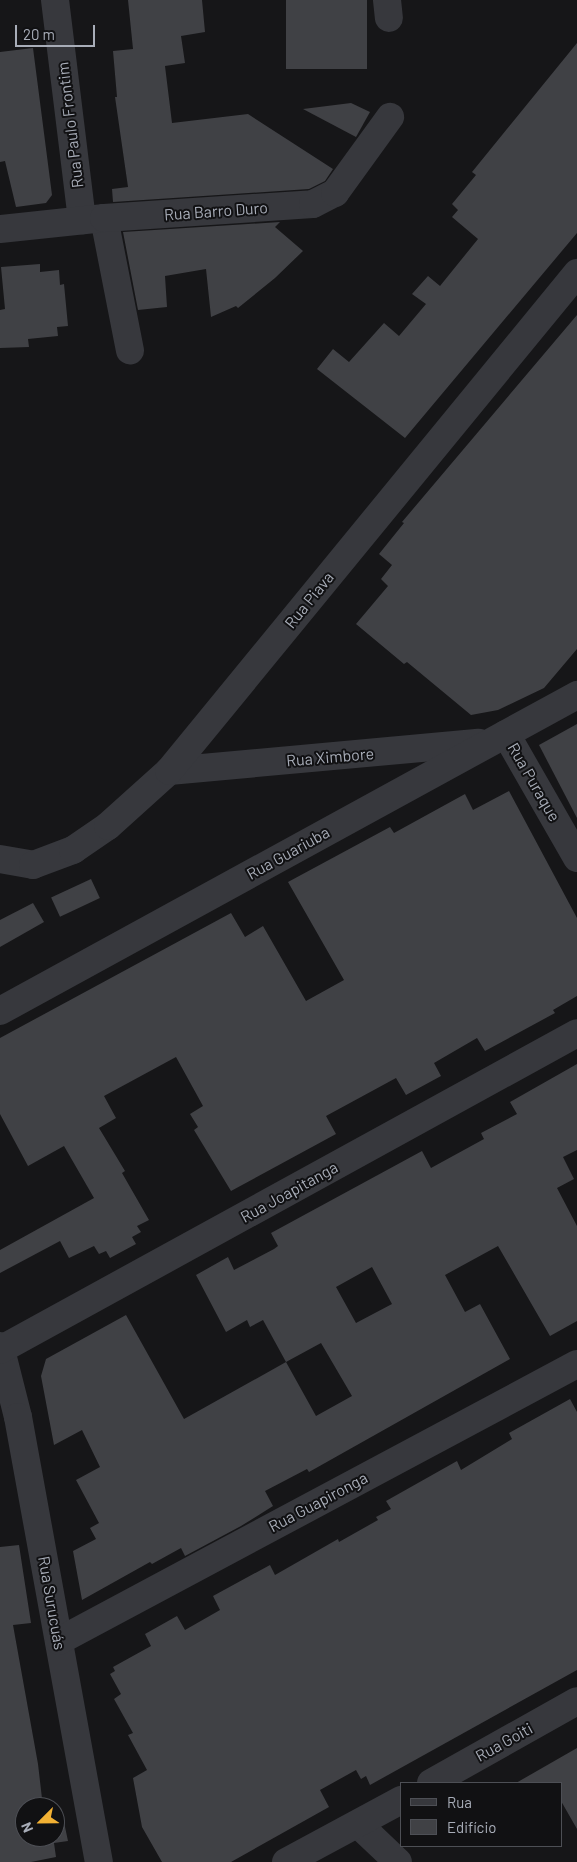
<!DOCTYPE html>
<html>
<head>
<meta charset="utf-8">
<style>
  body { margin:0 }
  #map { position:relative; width:577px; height:1862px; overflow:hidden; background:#161618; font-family:Barlow,sans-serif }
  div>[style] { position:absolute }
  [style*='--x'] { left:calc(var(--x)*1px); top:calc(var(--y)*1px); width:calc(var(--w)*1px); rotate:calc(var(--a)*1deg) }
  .building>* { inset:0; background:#404145; transform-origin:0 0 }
  .minor>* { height:28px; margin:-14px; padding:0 14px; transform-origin:14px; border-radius:14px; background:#37383d }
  span { translate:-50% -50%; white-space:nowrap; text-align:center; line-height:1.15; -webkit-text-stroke:4px #111113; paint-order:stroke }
  .street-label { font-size:16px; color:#a8adb8 }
  .legend { position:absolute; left:400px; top:1782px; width:162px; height:65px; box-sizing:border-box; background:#111113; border:1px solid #4d4f55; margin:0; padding:6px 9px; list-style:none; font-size:15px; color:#a8adb8 }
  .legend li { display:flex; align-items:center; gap:10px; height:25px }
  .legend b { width:25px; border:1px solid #4d4f55 }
  .north { position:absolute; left:15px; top:1797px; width:50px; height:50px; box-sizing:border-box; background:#111113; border:1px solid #4d4f55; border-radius:50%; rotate:247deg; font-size:14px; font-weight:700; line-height:20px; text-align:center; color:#a8adb8 }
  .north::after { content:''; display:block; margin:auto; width:18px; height:22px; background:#f2b134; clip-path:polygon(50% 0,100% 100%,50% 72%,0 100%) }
  .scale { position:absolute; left:15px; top:25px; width:80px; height:22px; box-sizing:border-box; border:2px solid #a8adb8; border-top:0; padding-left:6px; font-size:15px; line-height:18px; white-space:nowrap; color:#a8adb8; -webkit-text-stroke:4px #111113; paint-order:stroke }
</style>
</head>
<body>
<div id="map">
  <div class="building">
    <div style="clip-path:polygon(128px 0,202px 0,205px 32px,181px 36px,185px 63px,165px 66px,172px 123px,248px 114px,333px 169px,325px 181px,309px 189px,113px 202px,112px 189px,128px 187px,115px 97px,117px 97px,113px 51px,133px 49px)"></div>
    <div style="left:286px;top:0;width:81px;height:69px"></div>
    <div style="clip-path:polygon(577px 43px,577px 233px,405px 438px,317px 369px,333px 349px,349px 362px,384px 323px,399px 336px,426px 304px,412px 294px,428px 276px,440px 286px,478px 239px,452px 217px,458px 210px,452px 204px,476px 175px,472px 172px)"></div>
    <div style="clip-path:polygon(33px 48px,52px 195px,46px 203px,16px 207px,5px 161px,0 162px,0 52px)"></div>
    <div style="clip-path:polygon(351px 103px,370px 112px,356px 137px,303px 109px)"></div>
    <div style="clip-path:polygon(280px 222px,275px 227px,303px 251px,275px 278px,238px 308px,236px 306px,211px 317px,206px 269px,165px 276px,167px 307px,138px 310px,123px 232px)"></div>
    <div style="clip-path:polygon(40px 264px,40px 272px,59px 270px,60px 285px,64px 284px,68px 326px,57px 327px,58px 336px,28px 339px,29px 347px,0 348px,0 310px,5px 309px,1px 267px)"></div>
    <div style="clip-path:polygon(577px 315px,577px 649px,544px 688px,498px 710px,471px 715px,407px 662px,404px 664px,356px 624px,388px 586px,381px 579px,392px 565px,379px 554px,404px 523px,402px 522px)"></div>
    <div style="clip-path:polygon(577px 724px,577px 818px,539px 745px)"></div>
    <div style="clip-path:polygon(509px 791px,577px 918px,577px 996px,553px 1010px,555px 1013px,485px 1051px,477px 1038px,434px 1063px,441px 1076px,406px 1095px,396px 1078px,326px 1116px,336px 1134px,231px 1191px,194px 1130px,198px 1127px,190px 1114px,203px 1106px,176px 1057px,104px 1096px,116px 1118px,99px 1128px,125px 1171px,122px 1173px,149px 1220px,137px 1226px,141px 1232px,132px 1237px,136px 1244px,110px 1258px,106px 1251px,99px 1254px,94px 1246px,69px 1258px,60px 1241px,0 1273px,0 1250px,94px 1198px,64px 1146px,28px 1166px,0 1114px,0 1038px,231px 913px,245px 937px,263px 926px,306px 1001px,344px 980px,288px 882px,390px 827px,394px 833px,465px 794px,473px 810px)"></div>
    <div style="left:91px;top:879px;width:21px;height:44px;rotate:65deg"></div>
    <div style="clip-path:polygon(33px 903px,44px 922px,0 947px,0 920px)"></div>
    <div style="clip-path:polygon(evenodd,577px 1064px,577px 1150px,563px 1157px,574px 1179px,557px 1188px,577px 1226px,577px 1321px,550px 1336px,498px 1246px,445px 1275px,465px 1312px,480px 1304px,510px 1359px,309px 1472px,307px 1469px,265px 1491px,273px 1506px,241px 1526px,185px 1556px,181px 1548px,152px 1564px,150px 1562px,82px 1600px,73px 1551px,96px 1539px,90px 1528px,99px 1523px,76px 1480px,100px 1467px,82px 1430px,54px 1445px,41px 1376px,46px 1359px,126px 1315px,184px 1419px,286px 1362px,316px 1416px,352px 1396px,321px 1343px,286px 1362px,263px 1320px,250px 1327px,247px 1320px,226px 1332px,196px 1275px,228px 1257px,234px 1270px,274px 1249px,278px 1246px,271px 1233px,422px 1151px,431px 1168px,484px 1139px,481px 1133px,517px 1114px,510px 1102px,577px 1064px,372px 1267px,392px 1304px,356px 1323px,336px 1287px,372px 1267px)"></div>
    <div style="clip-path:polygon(570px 1399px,577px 1412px,577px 1670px,370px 1785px,366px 1776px,361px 1779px,356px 1770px,320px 1790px,329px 1807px,231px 1862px,162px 1862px,142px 1827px,133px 1778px,147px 1770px,128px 1735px,133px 1733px,114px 1699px,121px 1694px,110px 1674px,115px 1671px,113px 1667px,151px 1646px,145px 1634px,177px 1616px,185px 1630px,220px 1610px,213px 1596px,270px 1565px,275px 1575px,338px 1539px,339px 1542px,378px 1520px,376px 1517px,391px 1509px,386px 1501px,457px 1461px,461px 1470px,512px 1439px,509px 1433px)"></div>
    <div style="clip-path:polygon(19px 1545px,31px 1623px,13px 1625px,38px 1764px,43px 1807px,25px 1807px,25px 1837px,55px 1837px,55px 1809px,61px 1808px,68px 1841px,54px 1843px,56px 1857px,31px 1862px,0 1862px,0 1547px)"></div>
    <div style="clip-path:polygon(577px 1748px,577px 1829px,561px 1801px,561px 1783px,516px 1783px)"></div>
  </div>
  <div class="minor">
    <div style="--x:55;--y:0;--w:222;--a:83"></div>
    <div style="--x:387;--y:0;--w:18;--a:84"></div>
    <div style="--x:104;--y:218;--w:135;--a:78.9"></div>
    <div style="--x:0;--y:229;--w:105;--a:-6"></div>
    <div style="--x:104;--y:218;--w:209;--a:-3.8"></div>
    <div style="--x:313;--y:204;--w:25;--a:-27"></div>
    <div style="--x:335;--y:193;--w:94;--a:-54.1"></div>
    <div style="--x:506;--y:734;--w:143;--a:60.2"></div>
    <div style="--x:169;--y:771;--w:311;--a:-5.2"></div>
    <div style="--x:0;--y:859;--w:34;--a:10"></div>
    <div style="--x:33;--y:865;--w:43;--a:-20.6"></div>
    <div style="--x:73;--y:850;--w:42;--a:-34.4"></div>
    <div style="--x:108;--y:826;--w:82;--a:-42"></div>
    <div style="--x:169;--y:771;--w:644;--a:-50.67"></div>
    <div style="--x:0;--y:1011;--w:658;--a:-28.71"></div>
    <div style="--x:0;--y:1346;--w:73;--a:75.8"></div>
    <div style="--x:18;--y:1417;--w:452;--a:79.7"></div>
    <div style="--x:0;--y:1350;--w:658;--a:-28.78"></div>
    <div style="--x:59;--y:1641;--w:587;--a:-28.14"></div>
    <div style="--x:431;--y:1783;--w:167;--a:-29.3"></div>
    <div style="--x:358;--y:1824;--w:55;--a:43.5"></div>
    <div style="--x:286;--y:1862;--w:131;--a:-28.3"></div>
  </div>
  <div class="street-label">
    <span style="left:70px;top:125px;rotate:-97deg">Rua Paulo Frontim</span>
    <span style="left:216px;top:211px;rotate:-4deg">Rua Barro Duro</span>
    <span style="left:309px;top:600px;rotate:-51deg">Rua Piava</span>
    <span style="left:330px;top:757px;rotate:-5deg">Rua Ximbore</span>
    <span style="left:534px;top:782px;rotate:60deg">Rua Puraque</span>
    <span style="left:288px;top:853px;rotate:-29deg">Rua Guariuba</span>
    <span style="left:289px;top:1192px;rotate:-29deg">Rua Joapitanga</span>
    <span style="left:318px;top:1502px;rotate:-28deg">Rua Guapironga</span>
    <span style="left:52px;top:1603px;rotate:80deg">Rua Surucuás</span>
    <span style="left:504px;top:1742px;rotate:-29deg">Rua Goiti</span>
  </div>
  <ul class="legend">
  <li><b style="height:6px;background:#37383d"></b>Rua</li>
  <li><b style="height:14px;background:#404145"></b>Edifício</li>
  </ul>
  <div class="north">N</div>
  <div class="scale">20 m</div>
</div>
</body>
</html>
